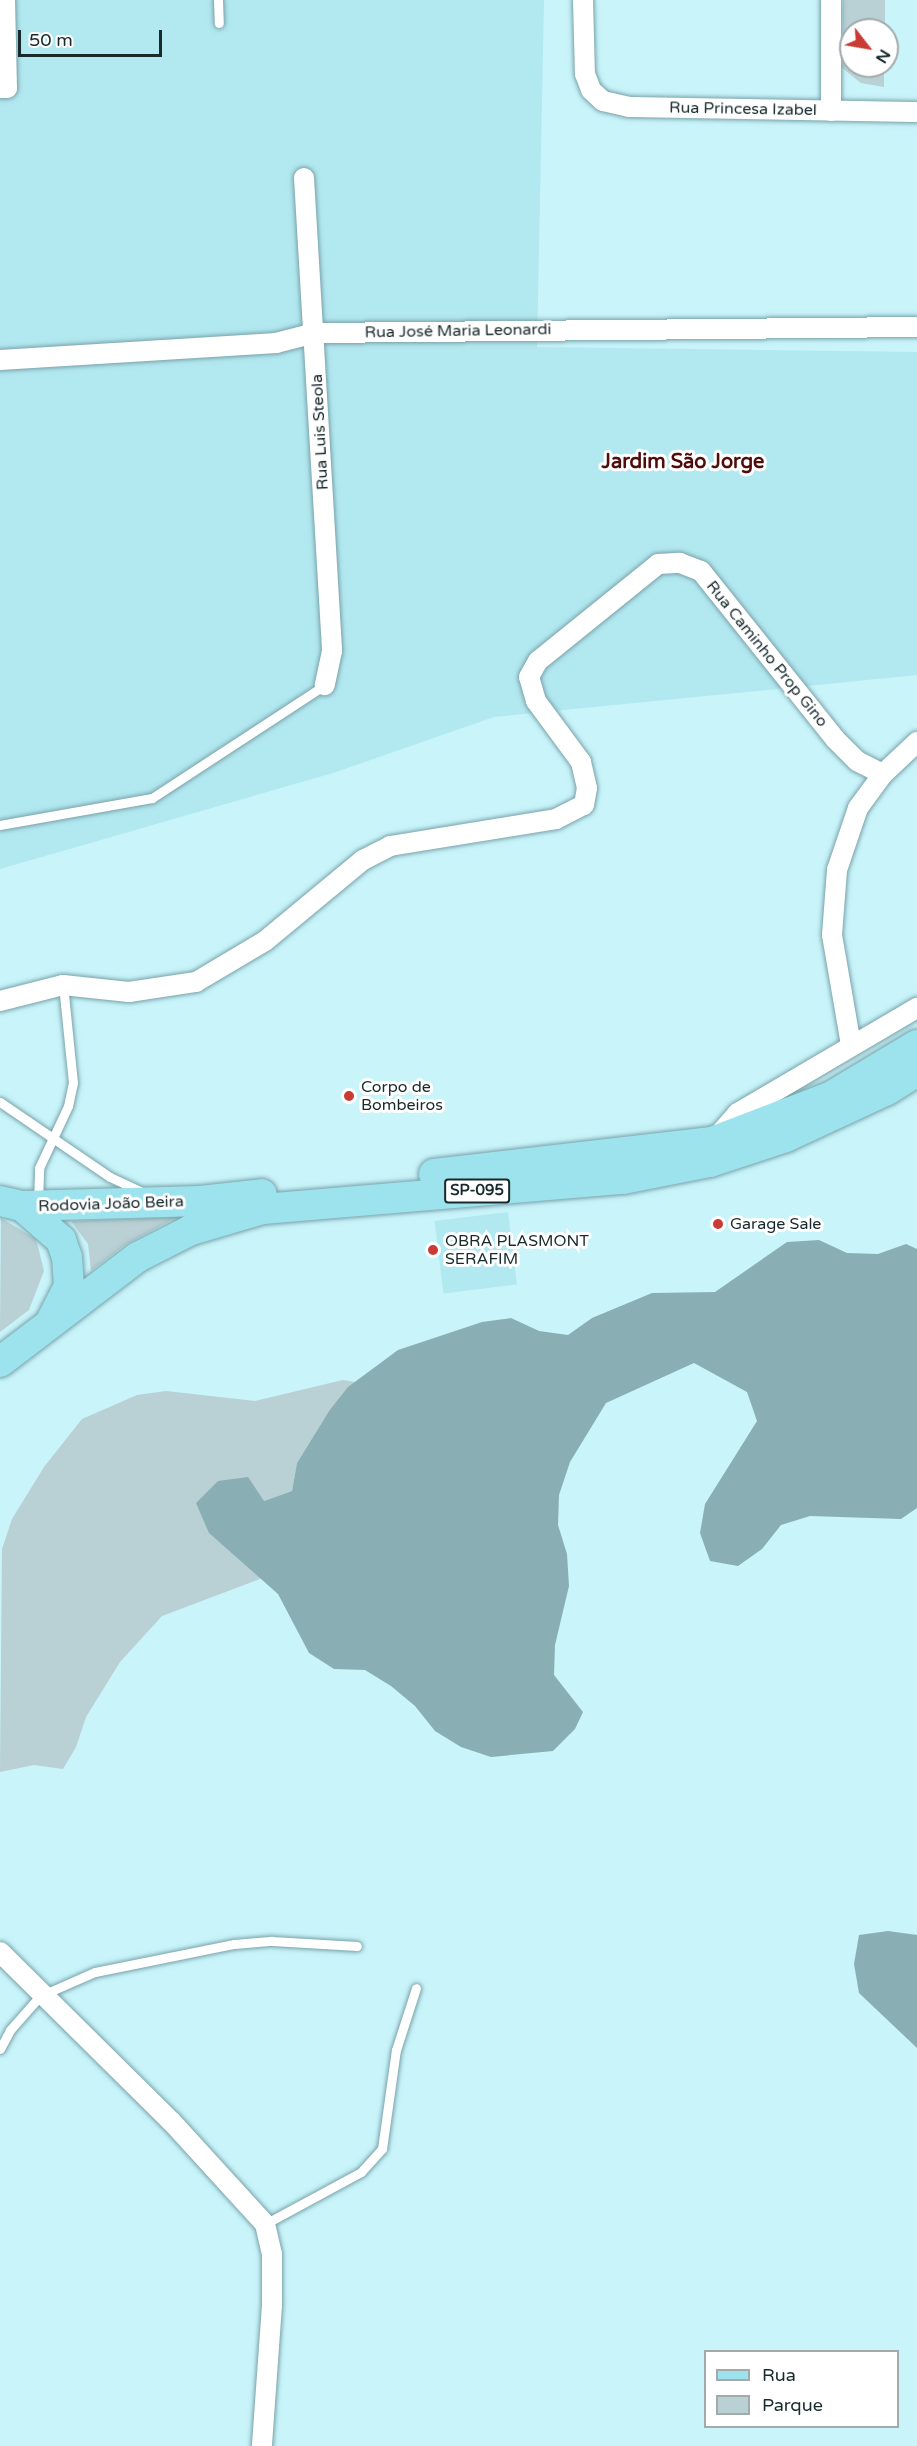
<!DOCTYPE html>
<html>
<head>
<meta charset="utf-8">
<style>
  body { margin:0 }
  #map { position:relative; width:917px; height:2446px; overflow:hidden; background:#c8f4fa; font-family:"Varela Round",sans-serif }
  div>[style] { position:absolute }
  [style*='--x'] { left:calc(var(--x)*1px); top:calc(var(--y)*1px); width:calc(var(--w)*1px); rotate:calc(var(--a)*1deg) }
  .built>* { inset:0; background:#b2e8f0; transform-origin:0 0 }
  .green>* { inset:0; background:#b9d0d4 }
  .forest>* { inset:0; background:#89afb4 }
  .roads { filter:drop-shadow(0 0 2px #79a2a9) drop-shadow(0 0 2px #79a2a9) }
  .service>* { height:9px; margin:-4.5px; padding:0 4.5px; transform-origin:4.5px; border-radius:4.5px; background:#fff }
  .minor>* { height:20px; margin:-10px; padding:0 10px; transform-origin:10px; border-radius:10px; background:#fff }
  .primary>* { height:30px; margin:-15px; padding:0 15px; transform-origin:15px; border-radius:15px; background:#9de3ed }
  .dots>* { width:16px; height:16px; translate:-50% -50%; box-sizing:border-box; border:3px solid #fff; border-radius:50% }
  span { translate:-50% -50%; white-space:nowrap; text-align:center; line-height:1.15; -webkit-text-stroke:6px #fff; paint-order:stroke }
  .shield-label span { padding:2px 4px; background:#fff; border:2px solid; border-radius:4px; -webkit-text-stroke-width:0 }
  .shield-label { font-size:15px; color:#192a2c; font-weight:700 }
  .street-label { font-size:16px; color:#192a2c }
  .poi-label { font-size:16px; color:#192a2c }
  .left { translate:0 -50%; text-align:left }
  .quarter-label { font-size:20px; color:#500c0a; font-weight:700 }
  .legend { position:absolute; left:704px; top:2350px; width:195px; height:78px; box-sizing:border-box; background:#fff; border:2px solid #a3aaab; margin:0; padding:8px 10px; list-style:none; font-size:18px; color:#192a2c }
  .legend li { display:flex; align-items:center; gap:12px; height:30px }
  .legend b { width:30px; border:2px solid #a3aaab }
  .north { position:absolute; left:839px; top:18px; width:60px; height:60px; box-sizing:border-box; background:#fff; border:2px solid #a3aaab; border-radius:50%; rotate:121deg; font-size:16px; font-weight:700; line-height:24px; text-align:center; color:#192a2c }
  .north::after { content:''; display:block; margin:auto; width:21px; height:27px; background:#c93b34; clip-path:polygon(50% 0,100% 100%,50% 72%,0 100%) }
  .scale { position:absolute; left:18px; top:30px; width:144px; height:27px; box-sizing:border-box; border:3px solid #192a2c; border-top:0; padding-left:8px; font-size:18px; line-height:21px; white-space:nowrap; color:#192a2c; -webkit-text-stroke:4px #fff; paint-order:stroke }
</style>
</head>
<body>
<div id="map">
  <div class="built">
    <div style="clip-path:polygon(0 0,544px 0,537px 347px,917px 352px,917px 675px,494px 717px,333px 773px,0 869px)"></div>
    <div style="left:508px;top:1212px;width:73px;height:74px;rotate:83deg"></div>
  </div>
  <div class="green">
    <div style="clip-path:polygon(843px 0,885px 0,885px 30px,851px 30px,851px 66px,884px 66px,884px 87px,861px 83px,842px 68px)"></div>
    <div style="clip-path:polygon(177px 1217px,125px 1245px,91px 1271px,88px 1244px,71px 1221px)"></div>
    <div style="clip-path:polygon(1px 1218px,36px 1239px,44px 1271px,29px 1310px,0 1332px)"></div>
    <div style="clip-path:polygon(343px 1380px,355px 1382px,329px 1411px,297px 1463px,292px 1491px,264px 1501px,260px 1579px,162px 1616px,120px 1662px,86px 1717px,76px 1747px,63px 1769px,34px 1765px,0 1772px,2px 1549px,12px 1519px,44px 1467px,82px 1419px,137px 1395px,166px 1391px,255px 1401px)"></div>
  </div>
  <div class="forest">
    <div style="clip-path:polygon(819px 1240px,847px 1253px,878px 1254px,906px 1244px,917px 1249px,917px 1508px,901px 1519px,810px 1516px,781px 1525px,762px 1549px,738px 1566px,710px 1561px,700px 1533px,705px 1504px,757px 1421px,747px 1392px,694px 1363px,606px 1403px,570px 1462px,559px 1495px,558px 1525px,567px 1554px,569px 1586px,555px 1645px,554px 1675px,583px 1712px,575px 1729px,553px 1751px,491px 1757px,461px 1747px,435px 1731px,415px 1706px,391px 1686px,365px 1670px,334px 1669px,309px 1653px,278px 1594px,209px 1533px,196px 1503px,218px 1481px,248px 1477px,264px 1501px,292px 1491px,297px 1463px,329px 1411px,348px 1387px,398px 1350px,482px 1322px,511px 1318px,539px 1331px,568px 1335px,592px 1318px,652px 1293px,715px 1292px,787px 1242px)"></div>
    <div style="clip-path:polygon(888px 1931px,917px 1935px,917px 2048px,859px 1993px,854px 1964px,859px 1935px)"></div>
  </div>
  <div class="roads">
    <div class="service">
      <div style="--x:218;--y:0;--w:23;--a:88"></div>
      <div style="--x:0;--y:825;--w:154;--a:-10.1"></div>
      <div style="--x:152;--y:798;--w:207;--a:-33.2"></div>
      <div style="--x:0;--y:1102;--w:133;--a:34.3"></div>
      <div style="--x:110;--y:1177;--w:38;--a:25"></div>
      <div style="--x:38;--y:1202;--w:34;--a:-88"></div>
      <div style="--x:39;--y:1168;--w:68;--a:-64.9"></div>
      <div style="--x:68;--y:1106;--w:24;--a:-78"></div>
      <div style="--x:73;--y:1083;--w:99;--a:-95.8"></div>
      <div style="--x:0;--y:2049;--w:21;--a:-62"></div>
      <div style="--x:10;--y:2030;--w:45;--a:-48.6"></div>
      <div style="--x:40;--y:1996;--w:60;--a:-23.6"></div>
      <div style="--x:95;--y:1972;--w:142;--a:-11.4"></div>
      <div style="--x:234;--y:1944;--w:38;--a:-5"></div>
      <div style="--x:272;--y:1941;--w:85;--a:3.4"></div>
      <div style="--x:265;--y:2224;--w:109;--a:-28.4"></div>
      <div style="--x:361;--y:2172;--w:31;--a:-48"></div>
      <div style="--x:382;--y:2149;--w:100;--a:-82"></div>
      <div style="--x:396;--y:2050;--w:65;--a:-72.1"></div>
    </div>
    <div class="minor">
      <div style="--x:583;--y:0;--w:74;--a:88.5"></div>
      <div style="--x:585;--y:74;--w:17;--a:69"></div>
      <div style="--x:591;--y:90;--w:16;--a:43"></div>
      <div style="--x:603;--y:101;--w:26;--a:13"></div>
      <div style="--x:628;--y:107;--w:289;--a:1"></div>
      <div style="--x:0;--y:88;--w:7;--a:0"></div>
      <div style="--x:7;--y:88;--w:88;--a:-91.3"></div>
      <div style="--x:831;--y:111;--w:111;--a:-90"></div>
      <div style="--x:304;--y:178;--w:474;--a:86.6"></div>
      <div style="--x:332;--y:651;--w:35;--a:102"></div>
      <div style="--x:0;--y:360;--w:277;--a:-3.5"></div>
      <div style="--x:276;--y:343;--w:40;--a:-14.4"></div>
      <div style="--x:315;--y:333;--w:602;--a:-0.57"></div>
      <div style="--x:0;--y:1001;--w:65;--a:-14.3"></div>
      <div style="--x:63;--y:985;--w:66;--a:6.1"></div>
      <div style="--x:129;--y:992;--w:68;--a:-8.5"></div>
      <div style="--x:196;--y:982;--w:80;--a:-30.7"></div>
      <div style="--x:265;--y:941;--w:127;--a:-39.6"></div>
      <div style="--x:363;--y:860;--w:30;--a:-27"></div>
      <div style="--x:390;--y:846;--w:168;--a:-9.2"></div>
      <div style="--x:556;--y:819;--w:31;--a:-27"></div>
      <div style="--x:584;--y:805;--w:17;--a:-80"></div>
      <div style="--x:587;--y:788;--w:27;--a:-103"></div>
      <div style="--x:581;--y:762;--w:76;--a:-126.4"></div>
      <div style="--x:536;--y:701;--w:25;--a:-106"></div>
      <div style="--x:529;--y:677;--w:18;--a:-61"></div>
      <div style="--x:538;--y:661;--w:154;--a:-38.9"></div>
      <div style="--x:658;--y:564;--w:22;--a:-3"></div>
      <div style="--x:680;--y:563;--w:22;--a:21"></div>
      <div style="--x:701;--y:571;--w:215;--a:51.4"></div>
      <div style="--x:835;--y:739;--w:31;--a:45"></div>
      <div style="--x:857;--y:761;--w:29;--a:27"></div>
      <div style="--x:851;--y:1045;--w:112;--a:-99.8"></div>
      <div style="--x:832;--y:935;--w:65;--a:-85.6"></div>
      <div style="--x:837;--y:870;--w:65;--a:-71.3"></div>
      <div style="--x:858;--y:808;--w:42;--a:-53.7"></div>
      <div style="--x:883;--y:774;--w:47;--a:-43.3"></div>
      <div style="--x:716;--y:1138;--w:33;--a:-49"></div>
      <div style="--x:738;--y:1113;--w:208;--a:-30.4"></div>
      <div style="--x:0;--y:1952;--w:240;--a:44.7"></div>
      <div style="--x:171;--y:2121;--w:139;--a:47.6"></div>
      <div style="--x:265;--y:2224;--w:31;--a:77"></div>
      <div style="--x:272;--y:2254;--w:51;--a:90"></div>
      <div style="--x:272;--y:2305;--w:141;--a:94.1"></div>
    </div>
    <div class="primary">
      <div style="--x:434;--y:1174;--w:280;--a:-6.6"></div>
      <div style="--x:712;--y:1142;--w:126;--a:-20.9"></div>
      <div style="--x:830;--y:1097;--w:101;--a:-30.9"></div>
      <div style="--x:0;--y:1201;--w:23;--a:13"></div>
      <div style="--x:22;--y:1206;--w:52;--a:41.1"></div>
      <div style="--x:61;--y:1240;--w:18;--a:71"></div>
      <div style="--x:67;--y:1257;--w:29;--a:86"></div>
      <div style="--x:69;--y:1286;--w:38;--a:117"></div>
      <div style="--x:22;--y:1206;--w:179;--a:-1.6"></div>
      <div style="--x:201;--y:1201;--w:61;--a:-6.5"></div>
      <div style="--x:0;--y:1362;--w:173;--a:-37.3"></div>
      <div style="--x:138;--y:1257;--w:59;--a:-27"></div>
      <div style="--x:191;--y:1230;--w:75;--a:-16.3"></div>
      <div style="--x:263;--y:1209;--w:361;--a:-4.8"></div>
      <div style="--x:623;--y:1179;--w:89;--a:-11.1"></div>
      <div style="--x:710;--y:1162;--w:80;--a:-18.2"></div>
      <div style="--x:786;--y:1137;--w:111;--a:-25"></div>
      <div style="--x:887;--y:1090;--w:36;--a:-32"></div>
    </div>
  </div>
  <div class="dots">
    <div style="left:349px;top:1096px;background:#c93b34"></div>
    <div style="left:718px;top:1224px;background:#c93b34"></div>
    <div style="left:433px;top:1250px;background:#c93b34"></div>
  </div>
  <div class="shield-label">
    <span style="left:477px;top:1191px">SP-095</span>
  </div>
  <div class="street-label">
    <span style="left:743px;top:109px;rotate:1deg">Rua Princesa Izabel</span>
    <span style="left:458px;top:331px;rotate:-1deg">Rua José Maria Leonardi</span>
    <span style="left:320px;top:432px;rotate:-93deg">Rua Luis Steola</span>
    <span style="left:767px;top:654px;rotate:51deg">Rua Caminho Prop Gino</span>
    <span style="left:111px;top:1204px;rotate:-2deg">Rodovia João Beira</span>
  </div>
  <div class="poi-label">
    <span class="left" style="left:361px;top:1096px">Corpo de<br>Bombeiros</span>
    <span class="left" style="left:730px;top:1224px">Garage Sale</span>
    <span class="left" style="left:445px;top:1250px">OBRA PLASMONT<br>SERAFIM</span>
  </div>
  <div class="quarter-label">
    <span style="left:683px;top:462px">Jardim São Jorge</span>
  </div>
  <ul class="legend">
  <li><b style="height:8px;background:#9de3ed"></b>Rua</li>
  <li><b style="height:16px;background:#b9d0d4"></b>Parque</li>
  </ul>
  <div class="north">N</div>
  <div class="scale">50 m</div>
</div>
</body>
</html>
